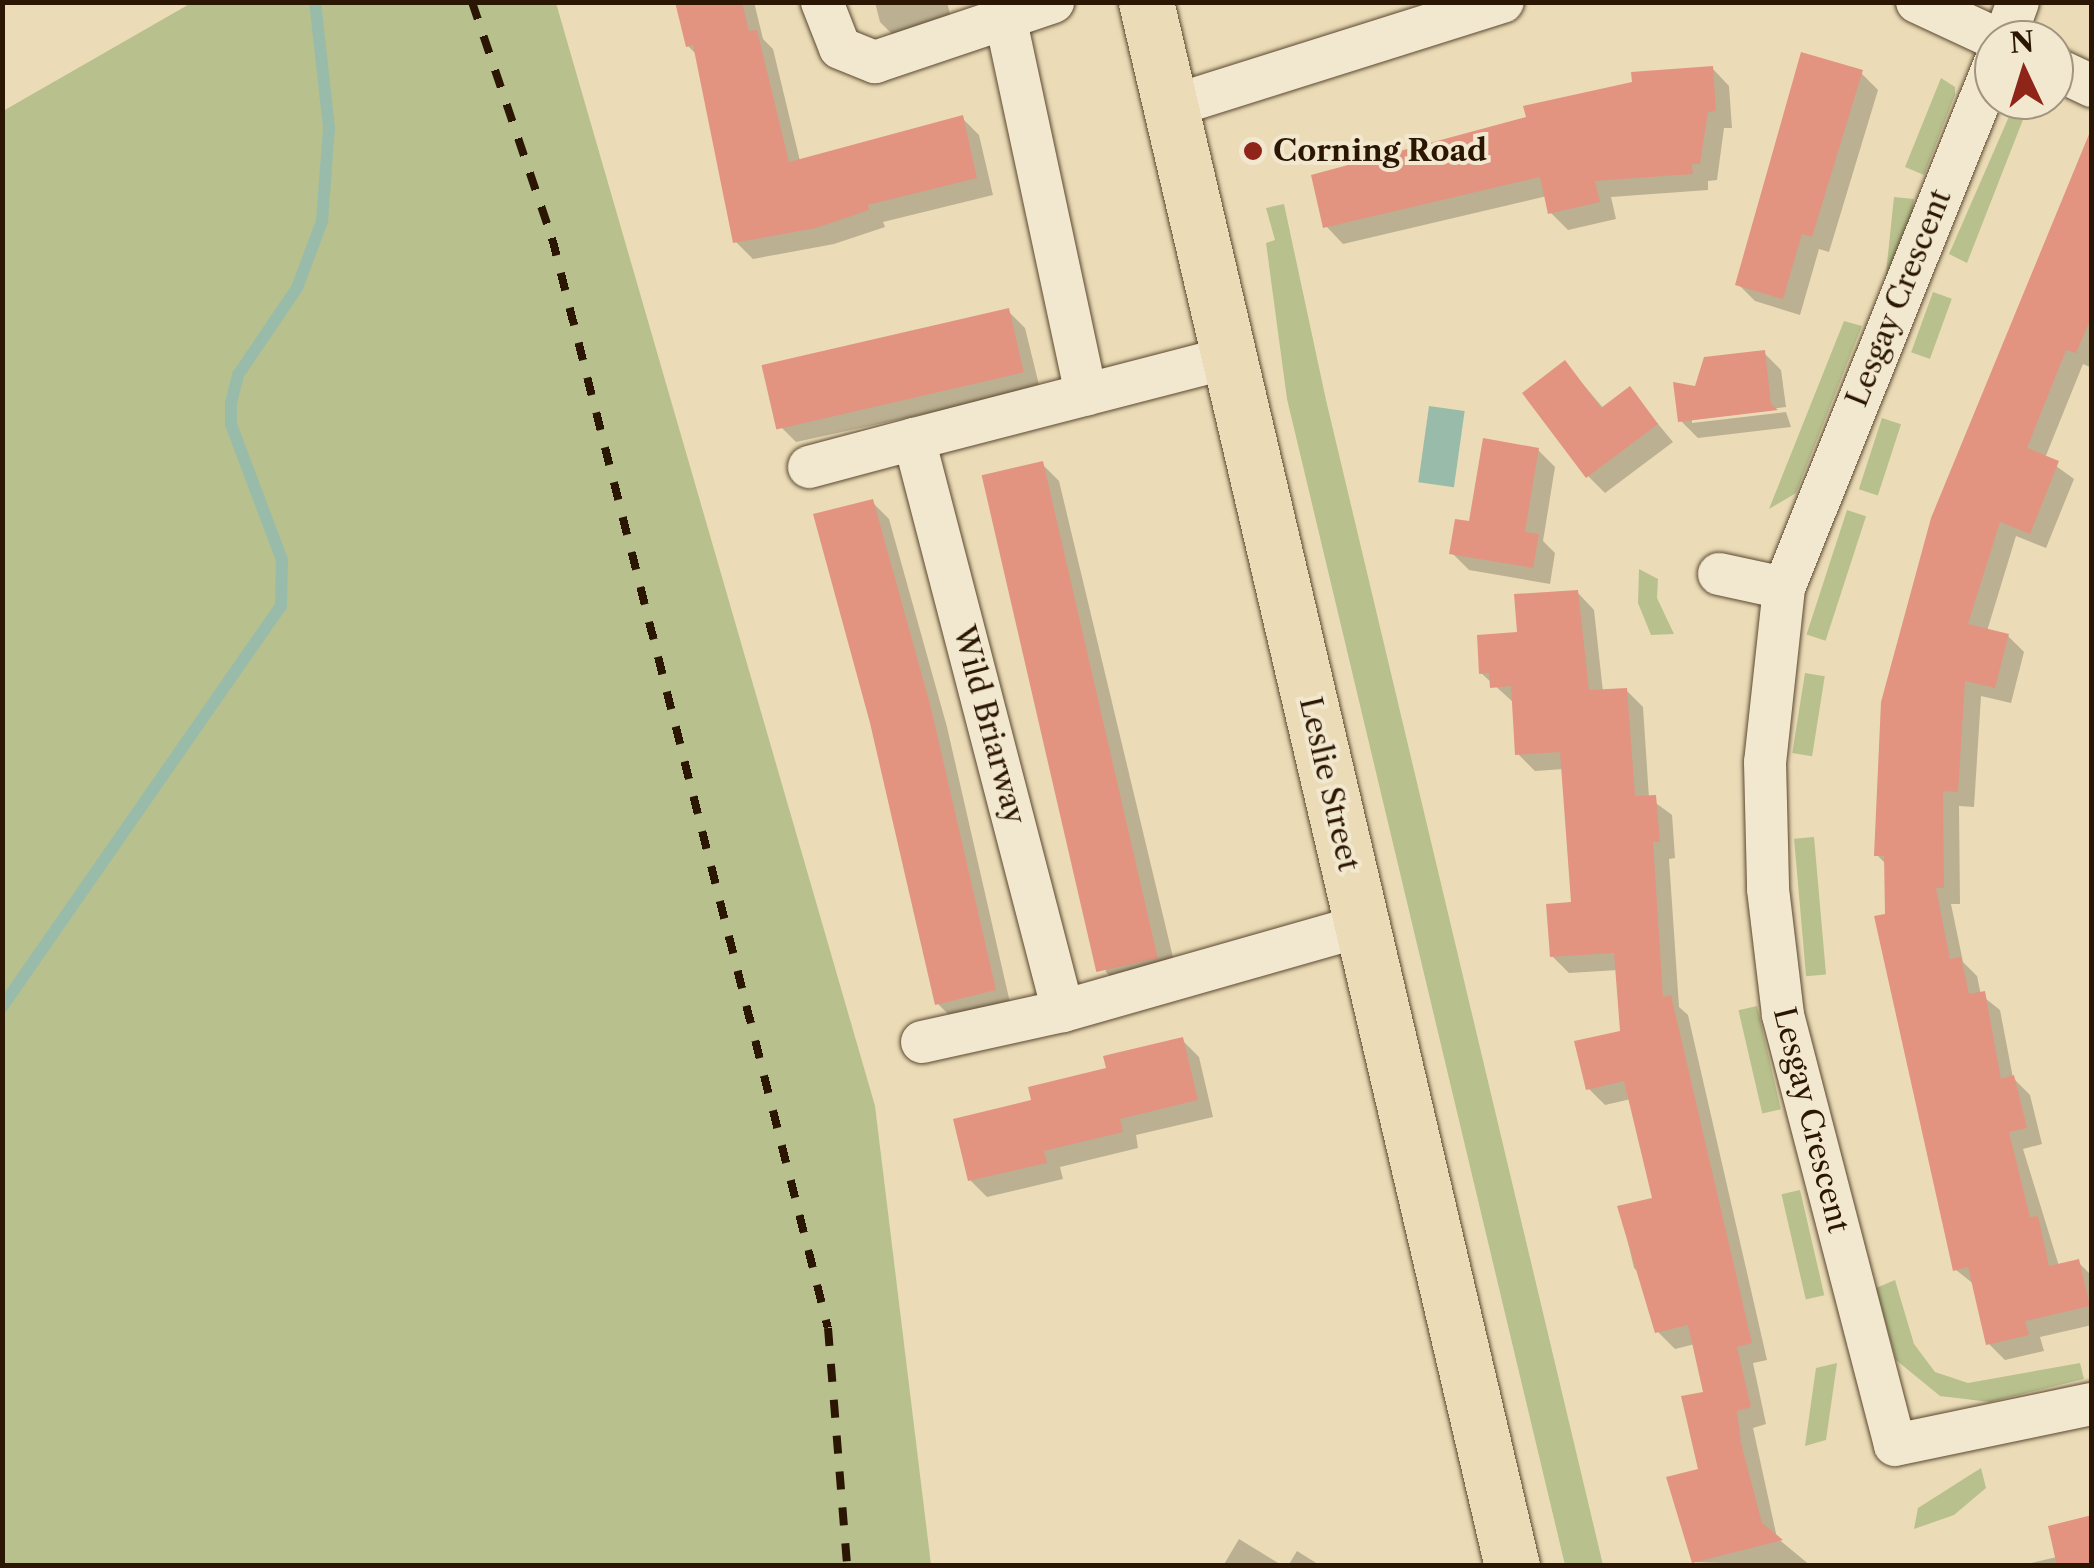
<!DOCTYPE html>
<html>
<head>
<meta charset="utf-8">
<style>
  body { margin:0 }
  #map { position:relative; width:2094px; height:1568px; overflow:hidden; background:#ebdcb7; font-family:"Libre Caslon Text",serif }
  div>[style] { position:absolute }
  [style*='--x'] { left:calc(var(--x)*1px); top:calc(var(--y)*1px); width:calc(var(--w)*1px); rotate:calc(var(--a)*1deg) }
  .green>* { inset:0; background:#b8c08d; transform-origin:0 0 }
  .water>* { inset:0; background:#99bcaa; transform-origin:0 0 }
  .shadow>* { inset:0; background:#0003 }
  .stream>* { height:12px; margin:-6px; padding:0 6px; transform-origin:6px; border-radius:6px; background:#99bcaa }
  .building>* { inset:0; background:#e29480; transform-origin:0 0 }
  .roads { filter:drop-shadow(0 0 2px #5b4830) drop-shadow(0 0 2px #5b4830) }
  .minor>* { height:42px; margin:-21px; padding:0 21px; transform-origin:21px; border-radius:21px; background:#f2e8d0 }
  .major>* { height:55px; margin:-27.5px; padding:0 27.5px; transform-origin:27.5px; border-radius:27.5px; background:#ebdcb7 }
  .rail>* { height:8px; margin-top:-4px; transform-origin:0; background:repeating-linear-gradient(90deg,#2b1603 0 18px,transparent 0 36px) }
  .dots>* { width:28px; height:28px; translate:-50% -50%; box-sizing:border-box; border:5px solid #f2e8d0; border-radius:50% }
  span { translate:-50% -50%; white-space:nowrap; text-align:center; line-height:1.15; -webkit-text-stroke:8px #f2e8d0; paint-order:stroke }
  .poi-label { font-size:30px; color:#2b1603; font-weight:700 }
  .left { translate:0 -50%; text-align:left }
  .street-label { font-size:30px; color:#2b1603 }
  .frame { position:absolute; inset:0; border:5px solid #2b1603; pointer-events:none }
  .north { position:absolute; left:1974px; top:20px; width:100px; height:100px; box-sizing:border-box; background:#f2e8d0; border:2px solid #a2947e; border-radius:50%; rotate:356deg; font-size:28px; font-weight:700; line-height:40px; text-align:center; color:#2b1603 }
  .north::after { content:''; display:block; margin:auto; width:35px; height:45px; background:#8f2418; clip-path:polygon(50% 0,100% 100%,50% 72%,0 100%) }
</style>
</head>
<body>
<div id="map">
  <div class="green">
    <div style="clip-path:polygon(193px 2px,556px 3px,875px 1106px,931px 1565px,3px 1565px,3px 111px)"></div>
    <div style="clip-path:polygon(1941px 78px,1955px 87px,1955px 95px,1924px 175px,1905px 167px)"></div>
    <div style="clip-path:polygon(2011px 112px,2024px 117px,1967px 263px,1949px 254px)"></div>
    <div style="left:1894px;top:197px;width:20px;height:102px;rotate:6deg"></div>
    <div style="clip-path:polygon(1284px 204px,1326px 400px,1603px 1565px,1565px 1565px,1287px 399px,1266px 243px,1275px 240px,1266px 208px)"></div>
    <div style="left:1933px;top:292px;width:20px;height:64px;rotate:20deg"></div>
    <div style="clip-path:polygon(1844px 321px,1862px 326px,1796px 493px,1769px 509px)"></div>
    <div style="left:1882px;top:418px;width:20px;height:75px;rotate:18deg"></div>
    <div style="left:1847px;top:510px;width:20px;height:131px;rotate:18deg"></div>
    <div style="clip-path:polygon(1639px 569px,1658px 579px,1657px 598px,1674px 634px,1651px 635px,1638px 603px)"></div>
    <div style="left:1805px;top:673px;width:20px;height:81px;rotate:9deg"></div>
    <div style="left:1814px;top:837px;width:138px;height:20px;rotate:85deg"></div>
    <div style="left:1757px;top:1006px;width:106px;height:19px;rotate:77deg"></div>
    <div style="left:1800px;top:1190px;width:108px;height:19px;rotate:77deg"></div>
    <div style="clip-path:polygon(1895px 1280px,1914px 1344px,1935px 1372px,1968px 1383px,2080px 1363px,2084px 1379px,1990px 1402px,1940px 1396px,1896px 1360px,1876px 1288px)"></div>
    <div style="clip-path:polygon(1837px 1363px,1826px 1440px,1805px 1446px,1816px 1368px)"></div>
    <div style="clip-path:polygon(1981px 1468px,1986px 1488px,1954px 1515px,1914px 1529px,1918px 1508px)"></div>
  </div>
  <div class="water">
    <div style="left:1429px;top:406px;width:36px;height:77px;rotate:8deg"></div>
  </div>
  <div class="shadow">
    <div style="clip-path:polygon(678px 2px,754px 2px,763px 39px,773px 49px,800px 161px,962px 118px,979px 135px,993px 195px,883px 222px,885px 227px,834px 244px,753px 259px,736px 242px,697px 55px,688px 46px)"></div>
    <div style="clip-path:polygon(875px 2px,947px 2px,953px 26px,897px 39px,880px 22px)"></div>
    <div style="clip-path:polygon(1712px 68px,1729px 86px,1732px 128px,1724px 128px,1717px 180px,1708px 181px,1708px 190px,1611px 197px,1616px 219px,1568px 230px,1551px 213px,1547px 196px,1343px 244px,1326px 226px)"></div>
    <div style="clip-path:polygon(1861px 73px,1878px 90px,1829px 252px,1819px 249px,1800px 315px,1755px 301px,1738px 284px)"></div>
    <div style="clip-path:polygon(2092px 187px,2092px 368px,2083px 364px,2045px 458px,2074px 479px,2046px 548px,2016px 536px,1987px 631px,2008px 636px,2024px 652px,2011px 703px,1981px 696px,1974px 807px,1959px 806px,1960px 904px,1951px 904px,1963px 962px,1977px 976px,1981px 995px,2000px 1010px,2013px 1078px,2030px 1095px,2042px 1144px,2023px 1149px,2059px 1266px,2078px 1262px,2092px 1276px,2092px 1325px,2040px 1337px,2044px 1351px,2005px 1360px,1989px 1344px,1975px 1285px,1956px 1270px,1887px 916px,1887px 865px,1877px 855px)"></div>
    <div style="clip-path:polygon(1008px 311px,1025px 328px,1040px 389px,796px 442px,779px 425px)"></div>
    <div style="clip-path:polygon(1764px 353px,1781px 370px,1786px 407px,1692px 418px,1692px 423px,1786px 412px,1791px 427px,1698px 438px,1681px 421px,1696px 389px)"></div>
    <div style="clip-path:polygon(1565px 363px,1604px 409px,1629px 389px,1673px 442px,1605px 493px,1588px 476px)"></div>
    <div style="clip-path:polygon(1538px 450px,1555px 467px,1543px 541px,1555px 553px,1550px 584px,1469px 570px,1452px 553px)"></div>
    <div style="clip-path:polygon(1042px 464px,1059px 481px,1177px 974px,1123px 989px,1106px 972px)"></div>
    <div style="clip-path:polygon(872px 502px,889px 519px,947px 727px,1011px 1007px,954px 1020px,937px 1003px)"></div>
    <div style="clip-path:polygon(1577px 592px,1594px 610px,1603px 692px,1626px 690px,1643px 707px,1649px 798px,1672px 815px,1675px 858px,1669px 859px,1679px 1007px,1688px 1015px,1767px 1360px,1753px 1363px,1766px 1424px,1753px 1428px,1777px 1538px,1811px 1566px,1694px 1562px,1706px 1394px,1695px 1344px,1675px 1349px,1658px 1332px,1645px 1279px,1634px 1268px,1620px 1208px,1655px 1200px,1631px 1099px,1605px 1105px,1588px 1088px,1622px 1033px,1618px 970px,1569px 973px,1552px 956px,1573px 904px,1564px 769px,1535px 771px,1518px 754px,1514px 703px,1481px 673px)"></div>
    <div style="clip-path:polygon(1182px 1040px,1199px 1057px,1213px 1117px,1136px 1135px,1138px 1148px,1060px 1167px,1063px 1179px,987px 1197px,970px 1180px,1034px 1101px)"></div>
    <div style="clip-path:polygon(1239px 1539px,1283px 1566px,1223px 1566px)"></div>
    <div style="clip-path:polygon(1297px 1551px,1321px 1566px,1288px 1566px)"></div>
    <div style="clip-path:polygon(2057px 1557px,2092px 1566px,2018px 1566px)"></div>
  </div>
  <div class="stream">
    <div style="--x:2;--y:1007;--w:489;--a:-55.2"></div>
    <div style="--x:281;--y:606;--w:46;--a:-88.8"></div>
    <div style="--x:282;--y:560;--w:145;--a:-110.6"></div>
    <div style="--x:231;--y:424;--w:21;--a:-90"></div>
    <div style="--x:231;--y:403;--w:29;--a:-76"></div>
    <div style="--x:238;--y:375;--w:105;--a:-55.9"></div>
    <div style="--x:297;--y:288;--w:72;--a:-69.5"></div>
    <div style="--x:322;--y:221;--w:93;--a:-85.7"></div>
    <div style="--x:329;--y:128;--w:127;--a:-96.3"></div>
  </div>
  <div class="building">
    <div style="clip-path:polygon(675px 2px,742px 2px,749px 31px,757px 30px,789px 162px,963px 115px,977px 178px,868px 205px,869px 210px,816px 228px,733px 243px,693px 45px,686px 47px)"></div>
    <div style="clip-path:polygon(1801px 52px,1863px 70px,1812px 237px,1802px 234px,1783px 299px,1735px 285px)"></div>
    <div style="clip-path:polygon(1713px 66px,1716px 111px,1708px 112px,1700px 164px,1692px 164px,1693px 174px,1595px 181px,1600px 202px,1548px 214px,1540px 177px,1323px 228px,1311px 175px,1526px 117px,1523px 106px,1632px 82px,1631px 72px)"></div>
    <div style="clip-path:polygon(2092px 127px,2092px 316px,2076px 353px,2066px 350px,2027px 448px,2059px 461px,2030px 534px,2000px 522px,1968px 624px,2009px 634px,1995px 688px,1965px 681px,1958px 792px,1943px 791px,1944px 888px,1936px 888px,1950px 959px,1961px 957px,1969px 994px,1985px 991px,2001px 1079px,2014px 1075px,2027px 1128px,2009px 1132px,2030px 1217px,2038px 1216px,2049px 1266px,2079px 1259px,2090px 1306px,2025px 1321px,2029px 1335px,1986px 1345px,1968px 1267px,1953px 1271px,1874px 916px,1885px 914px,1884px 856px,1874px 856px,1881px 702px,1931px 518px)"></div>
    <div style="left:1009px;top:308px;width:66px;height:254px;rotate:77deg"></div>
    <div style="clip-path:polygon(1765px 350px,1771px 404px,1778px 410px,1678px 422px,1673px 382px,1695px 386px,1704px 357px)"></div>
    <div style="clip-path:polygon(1565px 360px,1601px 408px,1630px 386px,1658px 424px,1586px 478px,1522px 393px)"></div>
    <div style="clip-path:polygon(1483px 438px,1539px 448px,1525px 532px,1539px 534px,1533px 568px,1449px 554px,1455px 519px,1469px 521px)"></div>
    <div style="left:1043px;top:461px;width:510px;height:63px;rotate:77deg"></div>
    <div style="clip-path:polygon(873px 499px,931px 708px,996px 990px,935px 1005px,870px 723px,813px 514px)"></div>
    <div style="clip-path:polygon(1578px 590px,1589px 690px,1627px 688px,1635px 796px,1656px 795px,1660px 842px,1653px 842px,1663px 997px,1671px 995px,1752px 1343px,1737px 1347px,1751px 1407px,1737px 1411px,1741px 1443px,1762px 1523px,1783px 1540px,1692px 1563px,1666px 1477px,1698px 1469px,1681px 1396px,1703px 1392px,1688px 1325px,1655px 1333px,1617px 1206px,1652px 1198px,1624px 1081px,1586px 1090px,1574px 1041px,1620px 1031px,1614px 953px,1550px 957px,1546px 904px,1571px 902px,1560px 752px,1515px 755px,1511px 686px,1490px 688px,1489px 673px,1479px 674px,1477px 635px,1517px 632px,1514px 594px)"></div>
    <div style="clip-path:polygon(1183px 1037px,1198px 1100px,1120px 1119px,1123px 1132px,1044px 1151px,1047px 1163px,968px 1181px,953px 1119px,1031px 1100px,1028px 1087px,1106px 1068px,1103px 1056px)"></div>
    <div style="clip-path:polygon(2092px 1515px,2092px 1566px,2057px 1566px,2048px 1526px)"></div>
  </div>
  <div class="roads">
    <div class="minor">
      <div style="--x:822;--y:2;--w:49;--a:68.6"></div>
      <div style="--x:840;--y:48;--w:38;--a:22"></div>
      <div style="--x:875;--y:62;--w:188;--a:-18.6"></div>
      <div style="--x:1917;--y:2;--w:90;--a:24.9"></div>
      <div style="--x:1006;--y:21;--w:382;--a:77.9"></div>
      <div style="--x:2004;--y:40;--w:40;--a:-69.8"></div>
      <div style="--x:1994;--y:65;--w:564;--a:111.88"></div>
      <div style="--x:1784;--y:588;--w:175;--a:96.2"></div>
      <div style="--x:1765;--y:762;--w:127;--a:88.6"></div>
      <div style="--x:1768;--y:889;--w:127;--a:83.2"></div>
      <div style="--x:1783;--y:1015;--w:444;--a:75.4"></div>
      <div style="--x:1895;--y:1445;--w:201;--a:-11.8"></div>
      <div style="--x:2054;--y:68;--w:42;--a:25.3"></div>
      <div style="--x:1169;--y:107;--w:350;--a:-17.5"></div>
      <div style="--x:809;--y:467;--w:109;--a:-14.9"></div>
      <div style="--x:1719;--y:574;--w:66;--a:12.2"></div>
      <div style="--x:1063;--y:1011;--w:591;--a:-104.6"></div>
      <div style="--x:914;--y:439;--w:326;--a:-14.5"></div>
      <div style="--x:922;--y:1042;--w:144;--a:-12.4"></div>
      <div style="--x:1063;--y:1011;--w:311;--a:-15.9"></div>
    </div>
    <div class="major">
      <div style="--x:1146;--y:2;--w:1606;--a:76.83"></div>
    </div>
  </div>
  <div class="rail">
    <div style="--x:472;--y:2;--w:249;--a:71.3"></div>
    <div style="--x:552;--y:238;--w:1124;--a:75.79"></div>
    <div style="--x:828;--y:1328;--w:239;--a:85.4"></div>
  </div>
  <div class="dots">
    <div style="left:1253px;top:151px;background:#8f2418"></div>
  </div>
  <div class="poi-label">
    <span class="left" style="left:1273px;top:151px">Corning Road</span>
  </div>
  <div class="street-label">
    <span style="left:1899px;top:298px;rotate:-68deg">Lesgay Crescent</span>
    <span style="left:989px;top:725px;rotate:75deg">Wild Briarway</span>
    <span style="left:1329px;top:784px;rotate:77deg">Leslie Street</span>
    <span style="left:1811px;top:1120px;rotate:76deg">Lesgay Crescent</span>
  </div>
  <div class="frame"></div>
  <div class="north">N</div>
</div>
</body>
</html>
